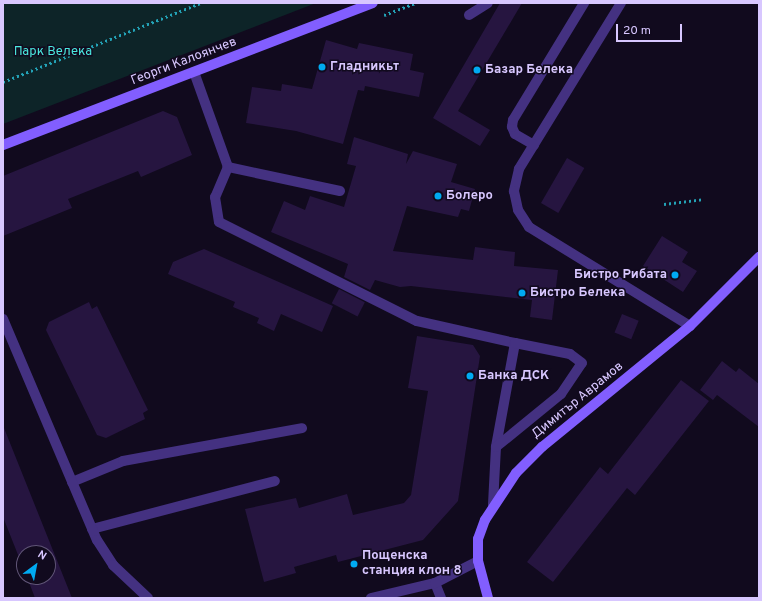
<!DOCTYPE html>
<html>
<head>
<meta charset="utf-8">
<style>
  body { margin:0 }
  #map { position:relative; width:762px; height:601px; overflow:hidden; background:#110a1e; font-family:Overpass,sans-serif }
  div>[style] { position:absolute }
  [style*='--x'] { left:calc(var(--x)*1px); top:calc(var(--y)*1px); width:calc(var(--w)*1px); rotate:calc(var(--a)*1deg) }
  .green>* { inset:0; background:#0d2428 }
  .building>* { inset:0; background:#261540; transform-origin:0 0 }
  .path>* { height:2.5px; margin-top:-1.25px; transform-origin:0; background:repeating-linear-gradient(90deg,#23a3b7 0 2px,transparent 0 5px) }
  .lane>* { height:10px; margin:-5px; padding:0 5px; transform-origin:5px; border-radius:5px; background:#443181 }
  .street>* { height:10px; margin:-5px; padding:0 5px; transform-origin:5px; border-radius:5px; background:#443181 }
  .secondary>* { height:10px; margin:-5px; padding:0 5px; transform-origin:5px; border-radius:5px; background:#825eff }
  .dots>* { width:11px; height:11px; translate:-50% -50%; box-sizing:border-box; border:2px solid #110a1e; border-radius:50% }
  span { translate:-50% -50%; white-space:nowrap; text-align:center; line-height:1.15; -webkit-text-stroke:3px #110a1e; paint-order:stroke }
  .park-label { font-size:13px; color:#4ae8df }
  .street-label { font-size:13px; color:#d8c7ff }
  .poi-label { font-size:13px; color:#d8c7ff; font-weight:700 }
  .left { translate:0 -50%; text-align:left }
  .right { translate:-100% -50%; text-align:right }
  .frame { position:absolute; inset:0; border:4px solid #d8c7ff; pointer-events:none }
  .north { position:absolute; left:16px; top:545px; width:40px; height:40px; box-sizing:border-box; background:#110a1e; border:1px solid #615678; border-radius:50%; rotate:32deg; font-size:11px; font-weight:700; line-height:16px; text-align:center; color:#d8c7ff }
  .north::after { content:''; display:block; margin:auto; width:14px; height:18px; background:#00aaf2; clip-path:polygon(50% 0,100% 100%,50% 72%,0 100%) }
  .scale { position:absolute; left:616px; top:24px; width:66px; height:18px; box-sizing:border-box; border:2px solid #d8c7ff; border-top:0; padding-left:5px; font-size:12px; line-height:14px; white-space:nowrap; color:#d8c7ff; -webkit-text-stroke:3px #110a1e; paint-order:stroke }
</style>
</head>
<body>
<div id="map">
  <div class="green">
    <div style="clip-path:polygon(3px 3px,316px 3px,3px 124px)"></div>
  </div>
  <div class="building">
    <div style="clip-path:polygon(500px 3px,522px 3px,458px 111px,490px 130px,480px 146px,433px 118px)"></div>
    <div style="clip-path:polygon(326px 40px,357px 49px,359px 43px,413px 54px,410px 70px,424px 73px,419px 97px,365px 86px,364px 91px,358px 90px,343px 144px,296px 131px,246px 123px,252px 87px,281px 91px,282px 84px,312px 89px)"></div>
    <div style="clip-path:polygon(163px 111px,177px 117px,192px 155px,141px 177px,138px 171px,68px 199px,72px 208px,3px 236px,3px 176px)"></div>
    <div style="clip-path:polygon(354px 137px,408px 154px,406px 164px,413px 151px,457px 164px,451px 182px,475px 189px,469px 211px,461px 209px,458px 217px,407px 206px,393px 251px,473px 260px,475px 247px,515px 252px,514px 266px,558px 270px,552px 320px,530px 317px,532px 300px,411px 286px,400px 287px,375px 280px,370px 290px,344px 277px,348px 264px,271px 232px,284px 201px,305px 210px,310px 196px,344px 207px,356px 166px,347px 164px)"></div>
    <div style="left:567px;top:158px;width:20px;height:52px;rotate:30deg"></div>
    <div style="clip-path:polygon(662px 236px,688px 252px,682px 262px,697px 271px,683px 292px,643px 266px)"></div>
    <div style="clip-path:polygon(204px 249px,333px 306px,322px 332px,281px 314px,274px 331px,257px 323px,259px 318px,233px 307px,235px 302px,168px 274px,173px 262px)"></div>
    <div style="left:339px;top:289px;width:29px;height:16px;rotate:27deg"></div>
    <div style="clip-path:polygon(89px 302px,92px 309px,97px 306px,148px 410px,143px 413px,145px 419px,106px 438px,97px 435px,46px 330px,49px 322px)"></div>
    <div style="left:622px;top:314px;width:18px;height:20px;rotate:22deg"></div>
    <div style="clip-path:polygon(417px 336px,473px 345px,480px 356px,458px 501px,423px 540px,338px 562px,336px 555px,294px 567px,296px 573px,264px 582px,245px 509px,296px 498px,299px 508px,347px 494px,353px 515px,404px 503px,411px 495px,428px 391px,408px 388px)"></div>
    <div style="clip-path:polygon(722px 361px,736px 372px,739px 368px,759px 384px,759px 427px,717px 395px,713px 400px,700px 390px)"></div>
    <div style="clip-path:polygon(681px 380px,709px 401px,635px 495px,627px 488px,553px 582px,527px 562px,600px 467px,608px 474px)"></div>
    <div style="clip-path:polygon(4px 428px,72px 598px,35px 598px,27px 577px,48px 577px,48px 553px,24px 553px,24px 570px,3px 517px)"></div>
  </div>
  <div class="path">
    <div style="--x:384;--y:15;--w:34;--a:-21"></div>
    <div style="--x:3;--y:82;--w:213;--a:-21.8"></div>
    <div style="--x:664;--y:204;--w:38;--a:-7"></div>
  </div>
  <div class="lane">
    <div style="--x:621;--y:3;--w:195;--a:121.6"></div>
    <div style="--x:519;--y:169;--w:23;--a:103"></div>
    <div style="--x:514;--y:191;--w:19;--a:78"></div>
    <div style="--x:518;--y:210;--w:20;--a:57"></div>
    <div style="--x:529;--y:227;--w:189;--a:31.6"></div>
    <div style="--x:469;--y:15;--w:22;--a:-32"></div>
    <div style="--x:194;--y:72;--w:101;--a:70.3"></div>
    <div style="--x:534;--y:145;--w:22;--a:-150"></div>
    <div style="--x:515;--y:134;--w:8;--a:-113"></div>
    <div style="--x:512;--y:127;--w:7;--a:-82"></div>
    <div style="--x:513;--y:120;--w:137;--a:-58.7"></div>
    <div style="--x:340;--y:191;--w:115;--a:-167.9"></div>
    <div style="--x:228;--y:167;--w:33;--a:113"></div>
    <div style="--x:215;--y:197;--w:25;--a:81"></div>
    <div style="--x:219;--y:222;--w:221;--a:26.6"></div>
    <div style="--x:417;--y:321;--w:100;--a:12.7"></div>
    <div style="--x:515;--y:343;--w:106;--a:100.4"></div>
    <div style="--x:496;--y:447;--w:58;--a:93"></div>
    <div style="--x:496;--y:447;--w:84;--a:-39.2"></div>
    <div style="--x:561;--y:394;--w:37;--a:-56"></div>
    <div style="--x:582;--y:363;--w:15;--a:-143"></div>
    <div style="--x:570;--y:354;--w:56;--a:-168.7"></div>
    <div style="--x:72;--y:482;--w:55;--a:-22.4"></div>
    <div style="--x:123;--y:461;--w:182;--a:-10.4"></div>
    <div style="--x:92;--y:529;--w:189;--a:-14.7"></div>
    <div style="--x:435;--y:583;--w:16;--a:68"></div>
  </div>
  <div class="street">
    <div style="--x:3;--y:319;--w:240;--a:67"></div>
    <div style="--x:97;--y:540;--w:30;--a:57"></div>
    <div style="--x:113;--y:565;--w:48;--a:43.3"></div>
    <div style="--x:371;--y:598;--w:66;--a:-13.2"></div>
    <div style="--x:435;--y:583;--w:48;--a:-27.1"></div>
  </div>
  <div class="secondary">
    <div style="--x:3;--y:145;--w:396;--a:-21"></div>
    <div style="--x:488;--y:598;--w:38;--a:-105"></div>
    <div style="--x:478;--y:561;--w:22;--a:-90"></div>
    <div style="--x:478;--y:539;--w:20;--a:-70"></div>
    <div style="--x:485;--y:520;--w:56;--a:-56.6"></div>
    <div style="--x:516;--y:473;--w:37;--a:-45"></div>
    <div style="--x:542;--y:447;--w:191;--a:-39.3"></div>
    <div style="--x:690;--y:326;--w:98;--a:-45"></div>
  </div>
  <div class="dots">
    <div style="left:322px;top:67px;background:#00aaf2"></div>
    <div style="left:477px;top:70px;background:#00aaf2"></div>
    <div style="left:438px;top:196px;background:#00aaf2"></div>
    <div style="left:675px;top:275px;background:#00aaf2"></div>
    <div style="left:522px;top:293px;background:#00aaf2"></div>
    <div style="left:470px;top:376px;background:#00aaf2"></div>
    <div style="left:354px;top:564px;background:#00aaf2"></div>
  </div>
  <div class="park-label">
    <span style="left:53px;top:52px">Парк Велека</span>
  </div>
  <div class="street-label">
    <span style="left:184px;top:62px;rotate:-21deg">Георги Калоянчев</span>
    <span style="left:578px;top:401px;rotate:-39deg">Димитър Аврамов</span>
  </div>
  <div class="poi-label">
    <span class="left" style="left:330px;top:67px">Гладникьт</span>
    <span class="left" style="left:485px;top:70px">Базар Белека</span>
    <span class="left" style="left:446px;top:196px">Болеро</span>
    <span class="right" style="left:667px;top:275px">Бистро Рибата</span>
    <span class="left" style="left:530px;top:293px">Бистро Белека</span>
    <span class="left" style="left:478px;top:376px">Банка ДСК</span>
    <span class="left" style="left:362px;top:564px">Пощенска<br>станция клон 8</span>
  </div>
  <div class="frame"></div>
  <div class="north">N</div>
  <div class="scale">20 m</div>
</div>
</body>
</html>
